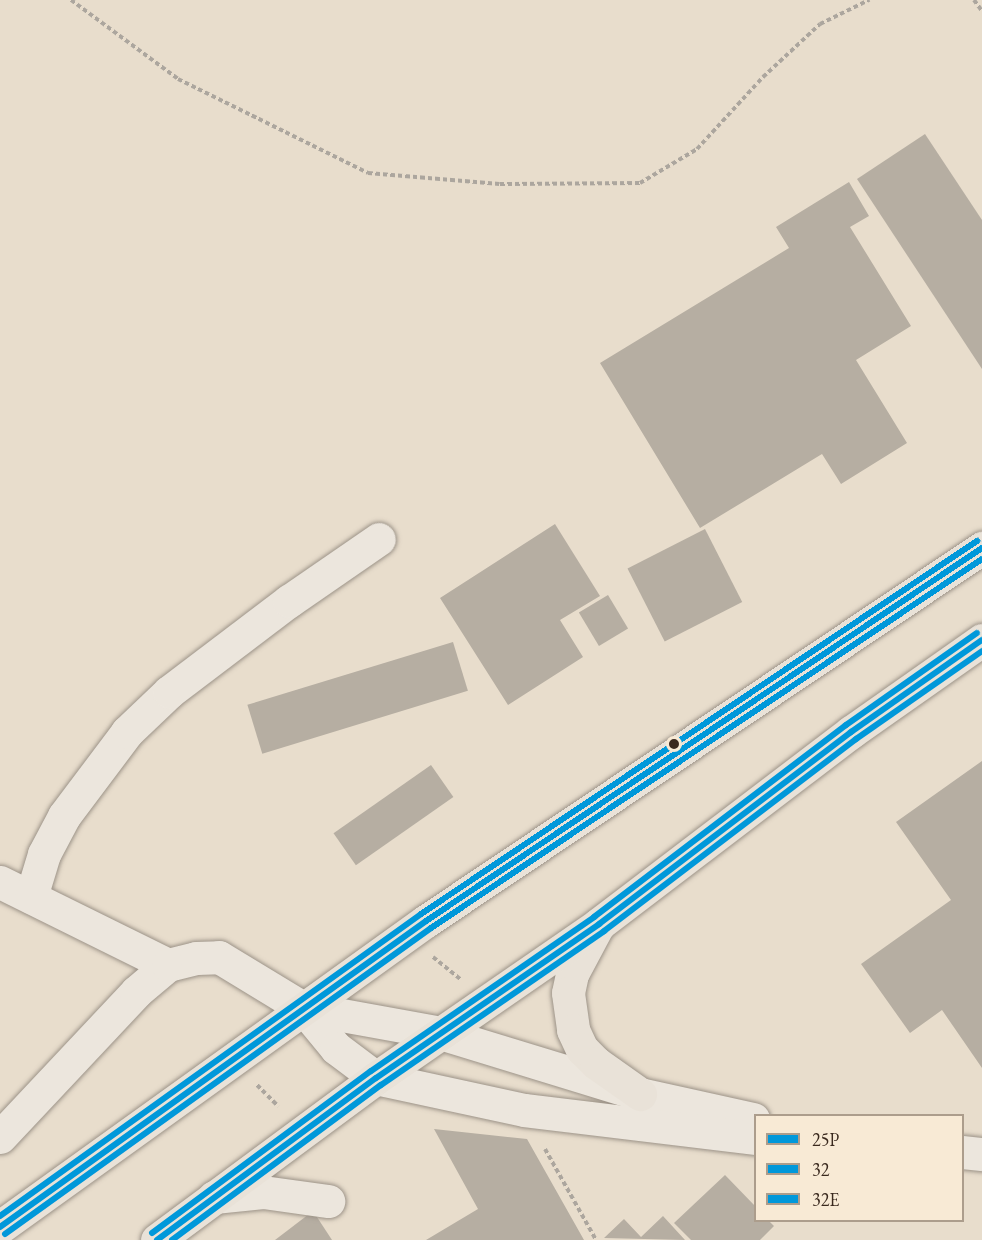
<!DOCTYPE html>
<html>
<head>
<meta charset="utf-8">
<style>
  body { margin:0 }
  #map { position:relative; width:982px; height:1240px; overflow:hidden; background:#e8ddcc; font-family:"EB Garamond",serif }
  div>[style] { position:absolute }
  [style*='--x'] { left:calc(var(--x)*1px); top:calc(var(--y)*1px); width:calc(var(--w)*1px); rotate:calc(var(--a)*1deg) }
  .building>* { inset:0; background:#b6aea2; transform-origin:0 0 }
  .path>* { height:4px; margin-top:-2px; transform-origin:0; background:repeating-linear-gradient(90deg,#aca69e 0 4.5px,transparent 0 7.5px) }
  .roads { filter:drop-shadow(0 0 2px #9c9388) drop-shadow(0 0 2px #9c9388) }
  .minor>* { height:33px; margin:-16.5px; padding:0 16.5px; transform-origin:16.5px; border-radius:16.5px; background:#ece6dd }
  .major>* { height:33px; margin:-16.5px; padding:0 16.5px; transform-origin:16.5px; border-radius:16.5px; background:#e9e2d8 }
  .bus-1>* { height:6px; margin:-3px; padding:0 3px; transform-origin:3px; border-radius:3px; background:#0098da }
  .bus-2>* { height:6px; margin:-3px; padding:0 3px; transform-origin:3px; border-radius:3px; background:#0098da }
  .bus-3>* { height:6px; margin:-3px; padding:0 3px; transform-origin:3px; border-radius:3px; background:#0098da }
  .dots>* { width:16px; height:16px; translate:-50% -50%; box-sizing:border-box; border:3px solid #f8ead5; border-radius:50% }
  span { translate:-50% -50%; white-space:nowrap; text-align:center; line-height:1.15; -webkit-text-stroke:5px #f8ead5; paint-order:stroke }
  .legend { position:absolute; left:754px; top:1114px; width:210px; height:108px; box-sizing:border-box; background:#f8ead5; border:2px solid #ac9d8c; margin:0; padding:8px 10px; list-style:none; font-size:18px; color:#3a291e }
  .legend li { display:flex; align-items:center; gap:12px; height:30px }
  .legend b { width:30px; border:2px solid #ac9d8c }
</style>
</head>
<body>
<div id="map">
  <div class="building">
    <div style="clip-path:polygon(925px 134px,982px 220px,982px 369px,857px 179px)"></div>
    <div style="clip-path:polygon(849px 182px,869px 216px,850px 227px,911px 326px,856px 360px,907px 443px,841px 484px,822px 454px,700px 528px,600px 363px,789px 248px,776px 227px)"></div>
    <div style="clip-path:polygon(555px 524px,600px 596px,560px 620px,583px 657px,508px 705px,440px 598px)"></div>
    <div style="left:705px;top:529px;width:82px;height:87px;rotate:63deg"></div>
    <div style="left:608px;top:595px;width:39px;height:34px;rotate:59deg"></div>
    <div style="left:453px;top:642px;width:51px;height:215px;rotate:73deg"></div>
    <div style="clip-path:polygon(982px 761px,982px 1068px,942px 1010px,910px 1033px,861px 964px,951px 900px,896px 822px)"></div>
    <div style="left:431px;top:765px;width:39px;height:119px;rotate:55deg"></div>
    <div style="clip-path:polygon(434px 1129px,527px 1139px,584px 1240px,426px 1240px,478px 1209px)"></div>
    <div style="clip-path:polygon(725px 1175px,756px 1207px,756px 1220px,768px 1220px,774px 1226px,760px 1240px,691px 1240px,674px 1223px)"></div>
    <div style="clip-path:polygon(313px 1211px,332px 1240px,275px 1240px)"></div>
    <div style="clip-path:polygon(663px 1216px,685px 1240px,604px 1238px,624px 1219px,641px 1237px)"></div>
  </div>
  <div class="path">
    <div style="--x:71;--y:0;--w:133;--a:36.4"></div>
    <div style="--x:178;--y:79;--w:212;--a:26.3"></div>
    <div style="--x:368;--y:173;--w:132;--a:4.8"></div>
    <div style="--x:500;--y:184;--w:140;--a:-0.4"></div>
    <div style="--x:640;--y:183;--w:66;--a:-30.8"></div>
    <div style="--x:697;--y:149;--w:98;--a:-47.5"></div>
    <div style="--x:763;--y:77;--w:78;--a:-42.9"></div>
    <div style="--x:820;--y:24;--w:55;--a:-26.1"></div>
    <div style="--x:974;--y:0;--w:14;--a:54"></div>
    <div style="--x:433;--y:957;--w:35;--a:39"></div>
    <div style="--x:257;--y:1085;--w:30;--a:45"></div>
    <div style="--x:545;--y:1149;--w:104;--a:60.7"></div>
  </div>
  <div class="roads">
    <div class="minor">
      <div style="--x:0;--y:882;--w:187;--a:26.3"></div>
      <div style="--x:31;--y:897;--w:45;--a:-73.2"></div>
      <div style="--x:44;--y:854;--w:43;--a:-62.2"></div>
      <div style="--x:64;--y:816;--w:105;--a:-53.1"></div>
      <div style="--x:127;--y:732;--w:58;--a:-43.6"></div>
      <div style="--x:169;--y:692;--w:151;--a:-37.2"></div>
      <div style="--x:289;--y:601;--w:109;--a:-34.6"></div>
      <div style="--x:303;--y:1008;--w:139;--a:10.3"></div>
      <div style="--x:440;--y:1033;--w:209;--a:17"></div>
      <div style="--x:640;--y:1094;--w:116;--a:12.5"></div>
      <div style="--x:0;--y:1137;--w:199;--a:-46.8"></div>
      <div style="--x:136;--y:992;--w:42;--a:-40.2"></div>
      <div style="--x:168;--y:965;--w:29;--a:-14"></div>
      <div style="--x:196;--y:958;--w:23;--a:-2"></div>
      <div style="--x:219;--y:957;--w:98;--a:31.3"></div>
      <div style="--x:303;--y:1008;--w:52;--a:50.5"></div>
      <div style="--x:336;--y:1048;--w:50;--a:36.9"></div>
      <div style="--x:376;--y:1078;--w:151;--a:12.2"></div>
      <div style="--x:524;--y:1110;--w:234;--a:6.9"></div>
      <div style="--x:962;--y:1152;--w:20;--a:6"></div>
      <div style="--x:214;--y:1197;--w:49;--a:-5.8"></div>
      <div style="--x:263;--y:1192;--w:66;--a:7.9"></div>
    </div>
    <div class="major">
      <div style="--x:597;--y:927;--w:53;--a:118"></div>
      <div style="--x:572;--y:974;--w:19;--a:102"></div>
      <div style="--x:568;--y:993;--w:37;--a:82"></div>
      <div style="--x:573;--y:1030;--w:21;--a:65"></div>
      <div style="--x:582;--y:1049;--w:20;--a:45"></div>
      <div style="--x:596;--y:1063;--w:54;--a:35.2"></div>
      <div style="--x:0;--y:1227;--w:525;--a:-35.69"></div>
      <div style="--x:426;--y:921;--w:670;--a:-33.86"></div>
      <div style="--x:157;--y:1240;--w:272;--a:-36.5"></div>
      <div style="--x:376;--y:1078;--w:271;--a:-34.6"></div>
      <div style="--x:599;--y:924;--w:317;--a:-37.3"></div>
      <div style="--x:851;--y:732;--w:160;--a:-35.1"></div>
    </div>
  </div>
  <div class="bus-1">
    <div style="--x:0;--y:1227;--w:525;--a:-35.69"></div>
    <div style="--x:426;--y:921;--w:670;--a:-33.86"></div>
    <div style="--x:157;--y:1240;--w:272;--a:-36.5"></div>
    <div style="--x:376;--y:1078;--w:271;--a:-34.6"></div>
    <div style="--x:599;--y:924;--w:317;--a:-37.3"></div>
    <div style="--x:851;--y:732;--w:160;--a:-35.1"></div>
  </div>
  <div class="bus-2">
    <div style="--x:5;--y:1234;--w:525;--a:-35.69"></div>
    <div style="--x:431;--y:928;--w:663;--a:-33.81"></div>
    <div style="--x:172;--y:1240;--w:260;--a:-36.6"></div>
    <div style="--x:381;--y:1085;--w:271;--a:-34.6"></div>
    <div style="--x:604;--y:931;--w:317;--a:-37.3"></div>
    <div style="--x:856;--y:739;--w:154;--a:-34.9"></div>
  </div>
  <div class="bus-3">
    <div style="--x:0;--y:1216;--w:518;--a:-35.65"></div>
    <div style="--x:421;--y:914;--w:670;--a:-33.86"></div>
    <div style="--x:152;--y:1233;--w:272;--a:-36.5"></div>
    <div style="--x:371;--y:1071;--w:271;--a:-34.6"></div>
    <div style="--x:594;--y:917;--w:317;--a:-37.3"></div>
    <div style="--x:846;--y:725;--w:160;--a:-35.1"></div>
  </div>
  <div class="dots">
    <div style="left:674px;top:744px;background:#3a291e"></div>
  </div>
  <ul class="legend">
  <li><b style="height:8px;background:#0098da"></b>25P</li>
  <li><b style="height:8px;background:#0098da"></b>32</li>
  <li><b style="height:8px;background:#0098da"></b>32E</li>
  </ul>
</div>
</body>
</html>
